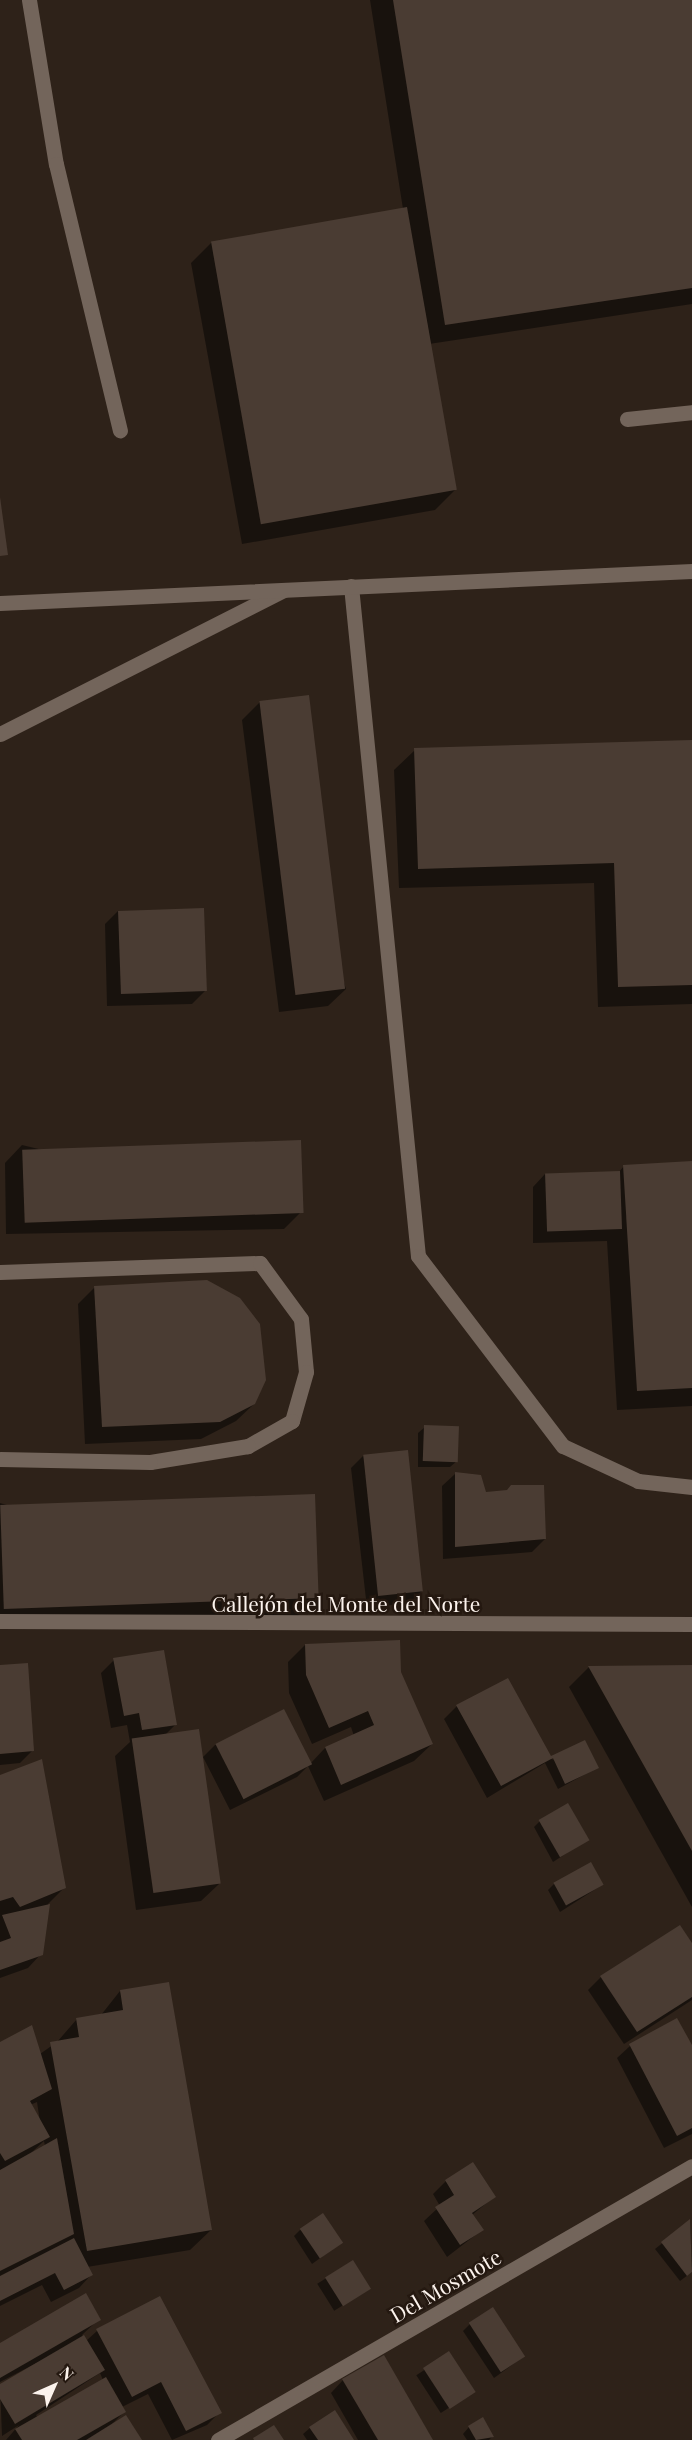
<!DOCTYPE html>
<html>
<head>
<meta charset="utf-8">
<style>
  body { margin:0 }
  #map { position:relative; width:692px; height:2440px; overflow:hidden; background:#2e2219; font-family:"Playfair Display",serif }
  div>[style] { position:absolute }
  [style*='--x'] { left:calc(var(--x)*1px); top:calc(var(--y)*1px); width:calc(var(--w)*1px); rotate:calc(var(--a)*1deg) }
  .shadow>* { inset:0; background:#0007; transform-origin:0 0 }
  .building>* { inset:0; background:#4a3c33; transform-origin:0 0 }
  .service>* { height:15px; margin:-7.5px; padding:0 7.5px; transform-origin:7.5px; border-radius:7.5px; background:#73655b }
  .minor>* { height:15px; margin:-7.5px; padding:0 7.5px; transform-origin:7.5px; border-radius:7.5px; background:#73655b }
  span { translate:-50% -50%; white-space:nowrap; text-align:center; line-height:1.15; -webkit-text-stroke:5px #241810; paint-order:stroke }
  .street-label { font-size:21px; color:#fcf3ed }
  .north { position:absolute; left:24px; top:2356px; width:60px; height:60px; -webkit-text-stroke:4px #241810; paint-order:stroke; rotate:45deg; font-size:16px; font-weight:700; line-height:24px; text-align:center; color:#fcf3ed }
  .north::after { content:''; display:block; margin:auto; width:21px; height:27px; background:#fcf3ed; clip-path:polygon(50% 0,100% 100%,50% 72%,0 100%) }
</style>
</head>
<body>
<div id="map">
  <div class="shadow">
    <div style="clip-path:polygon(370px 0,692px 0,692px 304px,429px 344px,455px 490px,435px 510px,242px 544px,191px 263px,211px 243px,403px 209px)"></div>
    <div style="clip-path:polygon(260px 702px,346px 989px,328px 1006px,279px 1012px,242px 720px)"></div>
    <div style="clip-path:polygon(692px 742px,692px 1004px,598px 1007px,594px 883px,399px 888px,394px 770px,415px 750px)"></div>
    <div style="clip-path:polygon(118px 911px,205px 991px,192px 1004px,107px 1006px,105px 924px)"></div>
    <div style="clip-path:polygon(22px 1145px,301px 1212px,284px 1229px,6px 1234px,5px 1163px)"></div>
    <div style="clip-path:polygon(692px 1163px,692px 1406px,617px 1410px,607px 1241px,533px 1243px,533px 1187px,545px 1174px,618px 1173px,624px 1166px)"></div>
    <div style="clip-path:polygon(95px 1287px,254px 1404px,236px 1421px,201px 1439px,85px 1444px,78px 1304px)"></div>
    <div style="clip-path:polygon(425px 1427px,457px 1461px,450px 1467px,418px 1467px,418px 1433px)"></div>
    <div style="clip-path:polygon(363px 1456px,422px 1591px,409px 1603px,367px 1608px,351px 1468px)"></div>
    <div style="clip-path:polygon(455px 1474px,485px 1493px,545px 1539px,532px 1552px,443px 1559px,442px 1486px)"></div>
    <div style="clip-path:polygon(0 1503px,316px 1598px,296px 1618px,0 1624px)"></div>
    <div style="clip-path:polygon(305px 1645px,400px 1672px,432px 1744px,414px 1761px,324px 1801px,308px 1766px,297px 1777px,230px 1810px,203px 1757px,216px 1744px,310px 1764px,325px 1748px,354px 1736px,351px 1727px,312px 1744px,289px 1693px,288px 1662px)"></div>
    <div style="clip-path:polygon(114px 1660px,176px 1724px,165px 1735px,219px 1884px,201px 1901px,136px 1910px,115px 1756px,130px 1742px,127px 1725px,111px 1728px,101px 1673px)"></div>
    <div style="clip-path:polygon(0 1667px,33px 1750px,20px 1763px,0 1765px)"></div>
    <div style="clip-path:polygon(589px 1667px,692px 1667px,692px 1907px,569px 1687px)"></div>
    <div style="clip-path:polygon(457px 1706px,551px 1759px,597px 1768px,558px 1789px,545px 1763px,487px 1798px,444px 1719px)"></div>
    <div style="clip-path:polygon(0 1777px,64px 1888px,48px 1904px,41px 1954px,28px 1968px,0 1978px)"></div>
    <div style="clip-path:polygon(540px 1821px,587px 1840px,553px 1862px,534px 1827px)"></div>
    <div style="clip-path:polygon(554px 1884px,602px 1885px,560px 1912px,548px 1890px)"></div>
    <div style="clip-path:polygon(692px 1945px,692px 2000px,624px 2044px,588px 1990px,601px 1977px)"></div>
    <div style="clip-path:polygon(evenodd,120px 1991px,211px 2230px,190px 2250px,87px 2267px,91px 2275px,79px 2288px,51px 2302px,42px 2285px,0 2306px,0 2044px,40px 2054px,57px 2042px,77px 2019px,101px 2015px,120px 1991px,37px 2102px,40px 2122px,30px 2105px,37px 2102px,120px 1991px,44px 2141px,45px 2146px,32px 2152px,44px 2141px)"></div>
    <div style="clip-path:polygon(677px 2020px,692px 2049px,692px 2134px,664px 2148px,617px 2058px,630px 2046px)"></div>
    <div style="clip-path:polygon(446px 2181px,494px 2197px,472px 2215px,482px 2230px,447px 2257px,424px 2221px,440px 2206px,433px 2194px)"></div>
    <div style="clip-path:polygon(690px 2221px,692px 2272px,680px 2281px,655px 2249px)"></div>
    <div style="clip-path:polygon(300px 2230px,341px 2243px,312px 2264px,294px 2236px)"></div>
    <div style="left:352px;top:2262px;width:32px;height:41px;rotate:58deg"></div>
    <div style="clip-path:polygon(evenodd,159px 2298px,220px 2412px,207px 2425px,172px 2440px,148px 2394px,122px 2407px,124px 2412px,112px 2424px,140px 2440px,6px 2440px,19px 2425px,2px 2436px,0 2386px,52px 2355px,0 2382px,0 2345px,99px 2319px,82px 2335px,86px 2341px,97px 2331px,159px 2298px,100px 2373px,103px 2380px,38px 2418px,36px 2415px,100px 2373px)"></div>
    <div style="clip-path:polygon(470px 2324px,523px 2357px,494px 2378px,463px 2331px)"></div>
    <div style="left:449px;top:2354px;width:45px;height:39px;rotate:57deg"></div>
    <div style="clip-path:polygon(343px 2380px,432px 2440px,358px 2440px,331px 2393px)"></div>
    <div style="clip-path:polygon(469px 2427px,493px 2436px,489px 2440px,467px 2440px,463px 2434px)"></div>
    <div style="clip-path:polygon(310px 2428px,352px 2440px,307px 2440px,303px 2434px)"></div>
  </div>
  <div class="building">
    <div style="clip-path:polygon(393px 0,692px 0,692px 288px,445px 325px)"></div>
    <div style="left:407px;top:207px;width:287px;height:199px;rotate:80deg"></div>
    <div style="clip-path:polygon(0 497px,8px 555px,0 556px)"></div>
    <div style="left:309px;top:695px;width:296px;height:50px;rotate:83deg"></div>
    <div style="clip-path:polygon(692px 740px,692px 985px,618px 987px,614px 863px,418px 869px,414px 748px)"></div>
    <div style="left:204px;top:908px;width:83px;height:86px;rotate:88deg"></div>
    <div style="left:301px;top:1140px;width:73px;height:279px;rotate:88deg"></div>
    <div style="clip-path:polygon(692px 1161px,692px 1388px,637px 1391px,623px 1165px)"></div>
    <div style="left:620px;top:1171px;width:58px;height:75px;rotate:88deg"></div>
    <div style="clip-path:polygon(207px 1280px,240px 1298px,260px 1324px,266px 1380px,255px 1404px,220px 1422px,102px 1427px,94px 1286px)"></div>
    <div style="left:424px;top:1425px;width:35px;height:36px;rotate:2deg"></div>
    <div style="left:408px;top:1450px;width:142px;height:45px;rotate:84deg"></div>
    <div style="clip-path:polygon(455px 1472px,481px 1475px,486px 1492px,507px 1490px,511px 1485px,544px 1485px,546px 1539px,455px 1547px)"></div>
    <div style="left:315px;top:1494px;width:104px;height:315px;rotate:88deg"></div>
    <div style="clip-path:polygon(400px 1640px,401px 1672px,433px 1744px,341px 1785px,325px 1747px,374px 1725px,368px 1711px,329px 1728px,306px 1675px,305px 1644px)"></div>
    <div style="clip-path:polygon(164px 1650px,177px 1725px,142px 1730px,139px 1713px,124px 1716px,113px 1658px)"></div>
    <div style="clip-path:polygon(28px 1663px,34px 1751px,0 1754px,0 1665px)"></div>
    <div style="clip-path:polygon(692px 1665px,692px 1851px,588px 1666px)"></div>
    <div style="clip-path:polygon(508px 1678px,551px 1756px,585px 1740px,599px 1768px,565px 1784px,553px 1758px,501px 1786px,456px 1705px)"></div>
    <div style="left:284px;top:1709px;width:62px;height:77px;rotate:63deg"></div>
    <div style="left:199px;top:1729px;width:156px;height:68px;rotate:82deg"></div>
    <div style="clip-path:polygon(42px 1759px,66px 1888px,20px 1907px,13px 1897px,0 1901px,0 1775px)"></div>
    <div style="left:568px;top:1803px;width:43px;height:34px;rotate:60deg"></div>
    <div style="left:591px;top:1862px;width:26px;height:43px;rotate:61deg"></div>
    <div style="clip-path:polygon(50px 1904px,43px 1955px,0 1970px,0 1942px,11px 1938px,2px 1915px)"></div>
    <div style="clip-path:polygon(680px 1925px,692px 1943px,692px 1997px,637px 2032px,600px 1976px)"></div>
    <div style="clip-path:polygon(169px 1982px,212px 2230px,87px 2251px,50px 2042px,79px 2037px,76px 2018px,123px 2010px,120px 1990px)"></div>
    <div style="clip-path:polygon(677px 2018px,692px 2045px,692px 2128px,677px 2136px,629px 2044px)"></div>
    <div style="clip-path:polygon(32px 2025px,52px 2089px,30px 2101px,50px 2137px,5px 2161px,0 2153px,0 2042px)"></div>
    <div style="clip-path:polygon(57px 2138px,74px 2234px,0 2271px,0 2170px)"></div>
    <div style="clip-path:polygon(473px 2162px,496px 2197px,472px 2213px,484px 2230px,460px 2245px,435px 2207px,454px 2195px,445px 2180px)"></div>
    <div style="left:323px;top:2213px;width:36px;height:28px;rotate:56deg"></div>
    <div style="clip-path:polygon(690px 2219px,692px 2272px,687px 2276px,661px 2242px)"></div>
    <div style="clip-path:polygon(74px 2238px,93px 2275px,64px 2290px,55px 2273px,0 2301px,0 2276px)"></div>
    <div style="left:353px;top:2260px;width:34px;height:33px;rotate:58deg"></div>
    <div style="clip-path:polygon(86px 2293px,101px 2320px,0 2378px,0 2343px)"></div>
    <div style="clip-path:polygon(160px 2296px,222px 2413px,186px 2431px,161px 2382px,132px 2397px,96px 2329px)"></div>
    <div style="left:493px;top:2307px;width:59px;height:29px;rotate:57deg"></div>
    <div style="clip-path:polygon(84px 2335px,105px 2370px,15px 2424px,0 2399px,0 2384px)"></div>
    <div style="left:449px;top:2351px;width:49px;height:31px;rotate:57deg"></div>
    <div style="clip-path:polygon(384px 2355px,433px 2440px,378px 2440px,342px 2379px)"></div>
    <div style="clip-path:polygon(106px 2377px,126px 2412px,77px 2440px,22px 2440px,15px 2429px)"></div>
    <div style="clip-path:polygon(335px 2410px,354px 2440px,318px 2440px,309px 2427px)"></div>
    <div style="clip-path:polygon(126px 2415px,142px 2440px,86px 2440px)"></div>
    <div style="clip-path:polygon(483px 2417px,494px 2437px,476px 2440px,468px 2426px)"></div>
    <div style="clip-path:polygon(274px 2425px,284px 2440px,254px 2440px,253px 2438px)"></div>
  </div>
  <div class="service">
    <div style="--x:627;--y:419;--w:65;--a:-6.1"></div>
    <div style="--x:351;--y:586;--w:673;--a:84.29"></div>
    <div style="--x:418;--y:1256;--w:239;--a:52.7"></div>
    <div style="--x:563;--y:1446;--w:83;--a:25"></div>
    <div style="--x:638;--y:1481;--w:54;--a:6.3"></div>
    <div style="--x:0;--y:734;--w:318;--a:-26.9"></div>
    <div style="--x:0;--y:1272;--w:260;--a:-2"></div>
    <div style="--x:260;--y:1263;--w:69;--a:53.8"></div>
    <div style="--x:301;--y:1319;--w:53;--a:84.6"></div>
    <div style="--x:306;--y:1372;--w:51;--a:105.9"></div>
    <div style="--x:292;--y:1421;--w:51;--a:150.4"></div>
    <div style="--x:248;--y:1446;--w:99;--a:170.7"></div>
    <div style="--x:150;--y:1462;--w:150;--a:-178.9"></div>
  </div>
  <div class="minor">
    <div style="--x:29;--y:0;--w:166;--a:80.7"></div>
    <div style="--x:56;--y:164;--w:274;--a:76.5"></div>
    <div style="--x:0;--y:603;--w:693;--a:-2.65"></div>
    <div style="--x:0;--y:1621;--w:692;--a:0.25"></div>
    <div style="--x:218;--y:2440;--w:547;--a:-30.03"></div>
  </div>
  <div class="street-label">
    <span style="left:346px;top:1603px">Callejón del Monte del Norte</span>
    <span style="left:445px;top:2285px;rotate:-30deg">Del Mosmote</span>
  </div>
  <div class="north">N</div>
</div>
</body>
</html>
